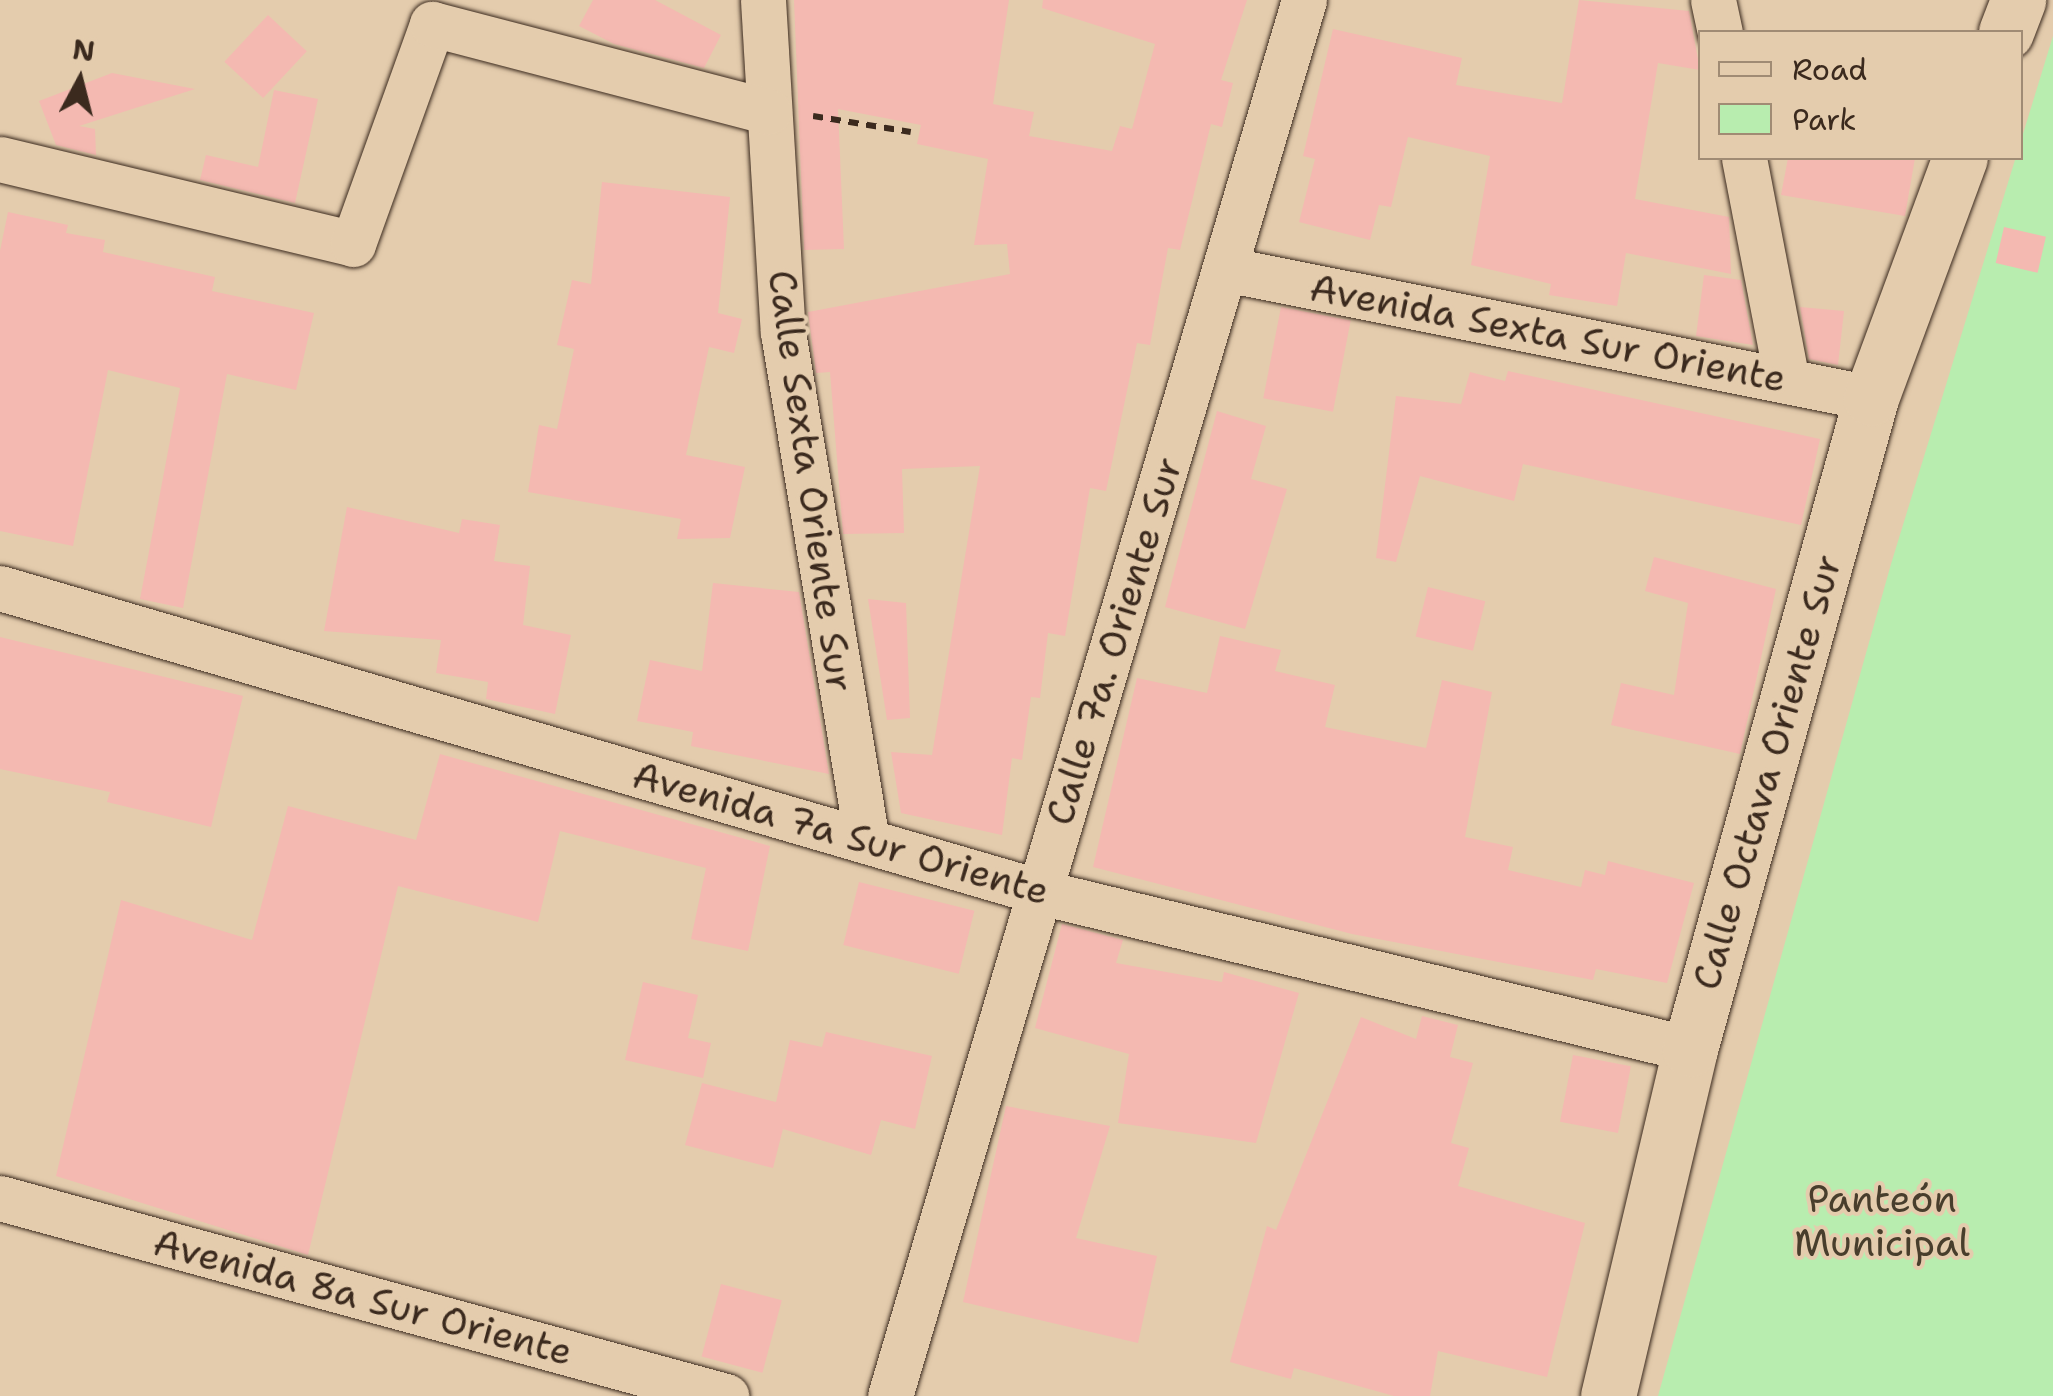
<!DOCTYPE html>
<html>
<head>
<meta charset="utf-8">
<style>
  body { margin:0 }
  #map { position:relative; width:2053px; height:1396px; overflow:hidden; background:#e4ccad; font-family:"Shantell Sans",sans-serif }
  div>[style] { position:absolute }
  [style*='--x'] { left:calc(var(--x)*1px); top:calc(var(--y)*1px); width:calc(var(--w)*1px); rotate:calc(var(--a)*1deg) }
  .green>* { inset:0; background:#b8edaf }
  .building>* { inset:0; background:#f4b9b1; transform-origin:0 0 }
  .path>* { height:6px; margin-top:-3px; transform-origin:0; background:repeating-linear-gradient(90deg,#3b2a1e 0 10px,transparent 0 18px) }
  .roads { filter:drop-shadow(0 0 2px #3b2a1e) drop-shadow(0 0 2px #3b2a1e) }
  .street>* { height:45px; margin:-22.5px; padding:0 22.5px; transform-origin:22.5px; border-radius:22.5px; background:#e4ccad }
  .secondary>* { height:55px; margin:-27.5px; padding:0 27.5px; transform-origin:27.5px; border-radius:27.5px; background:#e4ccad }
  span { translate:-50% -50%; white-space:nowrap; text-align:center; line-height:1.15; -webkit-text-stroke:8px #e4ccad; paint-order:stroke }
  .street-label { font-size:38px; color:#3b2a1e }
  .park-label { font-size:38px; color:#483e2c }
  .legend { position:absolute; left:1698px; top:30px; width:325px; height:130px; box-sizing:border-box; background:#e4ccad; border:2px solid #a08b74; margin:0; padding:12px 18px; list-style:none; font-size:30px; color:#3b2a1e }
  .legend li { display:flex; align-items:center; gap:20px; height:50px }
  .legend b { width:50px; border:2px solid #a08b74 }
  .north { position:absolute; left:30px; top:30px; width:100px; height:100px; -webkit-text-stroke:8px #e4ccad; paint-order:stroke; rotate:7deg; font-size:28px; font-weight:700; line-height:40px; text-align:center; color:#3b2a1e }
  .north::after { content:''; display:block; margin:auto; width:35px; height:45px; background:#3b2a1e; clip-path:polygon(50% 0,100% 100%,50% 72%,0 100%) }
</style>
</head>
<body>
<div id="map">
  <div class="green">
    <div style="clip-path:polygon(2053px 36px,2053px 1396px,1658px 1396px,1891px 564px)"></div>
  </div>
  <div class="building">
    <div style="clip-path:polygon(593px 0,655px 0,721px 35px,704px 68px,614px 44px,579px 26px)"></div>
    <div style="clip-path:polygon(794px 0,1009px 0,993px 104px,1034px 112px,1029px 136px,1112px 151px,1120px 126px,1132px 129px,1155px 44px,1042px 8px,1043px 0,1247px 0,1221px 80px,1233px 83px,1222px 127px,1211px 124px,1180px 250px,1168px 248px,1150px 345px,1137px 343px,1106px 491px,1090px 488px,1065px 636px,1048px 633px,1040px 698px,1031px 697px,1022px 760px,1012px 758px,1002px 835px,901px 813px,891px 752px,932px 755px,980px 466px,902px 469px,904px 533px,843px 534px,830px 372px,816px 373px,808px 312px,1010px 274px,1007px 244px,974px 245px,988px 159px,917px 144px,921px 125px,838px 109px,844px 249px,804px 250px)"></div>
    <div style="clip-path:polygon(1579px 0,1689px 11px,1700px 70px,1658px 63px,1635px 199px,1729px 217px,1731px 274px,1626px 253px,1617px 306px,1549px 295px,1551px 284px,1471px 265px,1490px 156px,1408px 137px,1391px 207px,1379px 205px,1370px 240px,1299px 222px,1315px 159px,1303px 156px,1333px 29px,1462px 58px,1456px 85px,1562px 103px)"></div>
    <div style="left:268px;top:15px;width:53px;height:64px;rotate:43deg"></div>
    <div style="clip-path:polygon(112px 73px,195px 89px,79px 126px,95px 129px,96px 155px,56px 145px,39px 101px)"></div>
    <div style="clip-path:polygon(274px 90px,318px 99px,295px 203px,200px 180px,206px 155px,258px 167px)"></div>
    <div style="clip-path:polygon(1788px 158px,1915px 158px,1905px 216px,1781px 195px)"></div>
    <div style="clip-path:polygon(602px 182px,730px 197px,718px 313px,742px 319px,734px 353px,709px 347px,686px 455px,745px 467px,730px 538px,677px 539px,681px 519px,528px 492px,539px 425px,557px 429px,574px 349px,557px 345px,572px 280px,591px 284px)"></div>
    <div style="clip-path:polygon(8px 212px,68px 225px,66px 233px,105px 240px,103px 252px,215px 277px,212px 291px,314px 313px,296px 390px,227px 374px,183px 608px,140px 599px,180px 388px,108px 370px,73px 546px,0 531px,0 251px)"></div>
    <div style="left:2004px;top:227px;width:43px;height:37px;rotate:13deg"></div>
    <div style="clip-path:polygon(1704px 275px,1741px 280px,1753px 345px,1696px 336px)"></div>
    <div style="left:1281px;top:307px;width:71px;height:93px;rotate:11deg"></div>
    <div style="clip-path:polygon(1800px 307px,1844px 311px,1838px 365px,1809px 359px)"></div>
    <div style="clip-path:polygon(1508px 371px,1820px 439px,1801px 525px,1523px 464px,1514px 501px,1420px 476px,1396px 562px,1376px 558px,1396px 396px,1461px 404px,1470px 372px,1505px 381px)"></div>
    <div style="clip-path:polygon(1217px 411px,1266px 426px,1251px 479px,1287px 489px,1245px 629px,1165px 607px)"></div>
    <div style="clip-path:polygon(347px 507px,459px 533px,462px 519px,500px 525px,494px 561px,530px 566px,523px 625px,571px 635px,555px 714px,486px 699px,488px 682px,436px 673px,441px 640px,324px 631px)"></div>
    <div style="clip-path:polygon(1654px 557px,1776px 589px,1740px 754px,1611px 725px,1621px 683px,1674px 695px,1688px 603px,1645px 591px)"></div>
    <div style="clip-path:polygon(713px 583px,799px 592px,829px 774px,691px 746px,693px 732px,637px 721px,650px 660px,702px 671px)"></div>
    <div style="left:1428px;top:587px;width:59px;height:51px;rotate:14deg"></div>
    <div style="clip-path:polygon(868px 599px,906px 603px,910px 718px,887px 720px)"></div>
    <div style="clip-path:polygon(1220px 636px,1281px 650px,1275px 671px,1335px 685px,1325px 727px,1426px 748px,1442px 680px,1492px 692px,1465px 837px,1513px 847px,1508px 870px,1581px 887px,1585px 870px,1605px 875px,1608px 861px,1694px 883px,1667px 983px,1596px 969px,1593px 980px,1352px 934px,1093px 867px,1137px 678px,1207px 693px)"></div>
    <div style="clip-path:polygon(0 637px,243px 696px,211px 827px,107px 802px,110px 792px,0 769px)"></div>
    <div style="clip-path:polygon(440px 754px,770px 846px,748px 951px,691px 939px,706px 868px,560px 831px,538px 922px,398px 886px,308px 1255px,56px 1176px,121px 900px,252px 940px,288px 806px,416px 840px)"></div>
    <div style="left:859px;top:882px;width:119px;height:65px;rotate:14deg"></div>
    <div style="clip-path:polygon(1062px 924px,1123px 940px,1116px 963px,1222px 982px,1224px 972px,1299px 993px,1256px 1143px,1118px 1123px,1129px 1054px,1035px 1028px)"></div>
    <div style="clip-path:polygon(643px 982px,698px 995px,688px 1038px,711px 1043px,703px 1078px,625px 1060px)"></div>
    <div style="clip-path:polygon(1422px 1016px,1458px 1025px,1450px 1057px,1473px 1063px,1451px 1143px,1469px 1148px,1458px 1186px,1585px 1223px,1547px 1377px,1438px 1351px,1430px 1396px,1394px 1396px,1294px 1368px,1291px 1379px,1230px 1362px,1267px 1226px,1276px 1230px,1361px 1017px,1416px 1039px)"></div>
    <div style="clip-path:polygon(826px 1032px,932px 1056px,915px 1129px,881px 1120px,871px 1155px,783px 1129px,773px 1168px,685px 1145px,702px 1083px,776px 1102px,790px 1040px,822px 1047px)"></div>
    <div style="left:1573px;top:1055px;width:59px;height:68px;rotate:11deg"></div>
    <div style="clip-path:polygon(1006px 1106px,1110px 1126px,1076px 1238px,1157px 1256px,1138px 1343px,963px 1302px)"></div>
    <div style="left:721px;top:1284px;width:63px;height:75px;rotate:15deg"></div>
  </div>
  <div class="path">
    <div style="--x:813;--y:116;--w:99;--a:9.3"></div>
  </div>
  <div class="roads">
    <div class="street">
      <div style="--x:763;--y:0;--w:333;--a:86.6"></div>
      <div style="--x:783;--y:332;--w:516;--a:80.63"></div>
      <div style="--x:1713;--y:0;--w:33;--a:78"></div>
      <div style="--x:1744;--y:158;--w:227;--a:79.1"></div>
      <div style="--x:0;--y:159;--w:363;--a:13.5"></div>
      <div style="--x:353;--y:244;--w:234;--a:-70.2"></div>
      <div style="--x:432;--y:24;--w:348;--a:14.6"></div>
      <div style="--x:1225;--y:269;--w:659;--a:11.29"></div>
      <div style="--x:0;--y:588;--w:1084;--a:16.29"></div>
      <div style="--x:1040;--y:892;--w:669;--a:13.58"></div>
      <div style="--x:0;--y:1198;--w:753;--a:15.26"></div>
      <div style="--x:890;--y:1396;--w:1456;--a:-73.48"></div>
    </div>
    <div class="secondary">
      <div style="--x:2006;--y:32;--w:34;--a:-69"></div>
      <div style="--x:1608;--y:1396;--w:357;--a:-76.7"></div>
      <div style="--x:1690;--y:1049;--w:676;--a:-74.46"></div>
      <div style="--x:1871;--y:398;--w:256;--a:-69.7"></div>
    </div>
  </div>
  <div class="street-label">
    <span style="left:1548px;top:333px;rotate:11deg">Avenida Sexta Sur Oriente</span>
    <span style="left:811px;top:481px;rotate:82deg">Calle Sexta Oriente Sur</span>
    <span style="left:1114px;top:641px;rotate:-73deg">Calle 7a. Oriente Sur</span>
    <span style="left:1767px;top:772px;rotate:-74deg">Calle Octava Oriente Sur</span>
    <span style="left:841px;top:833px;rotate:16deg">Avenida 7a Sur Oriente</span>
    <span style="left:363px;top:1297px;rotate:15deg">Avenida 8a Sur Oriente</span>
  </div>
  <div class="park-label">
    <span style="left:1882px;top:1221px">Panteón<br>Municipal</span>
  </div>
  <ul class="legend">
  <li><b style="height:12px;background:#e4ccad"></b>Road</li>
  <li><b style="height:28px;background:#b8edaf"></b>Park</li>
  </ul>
  <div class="north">N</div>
</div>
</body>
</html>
